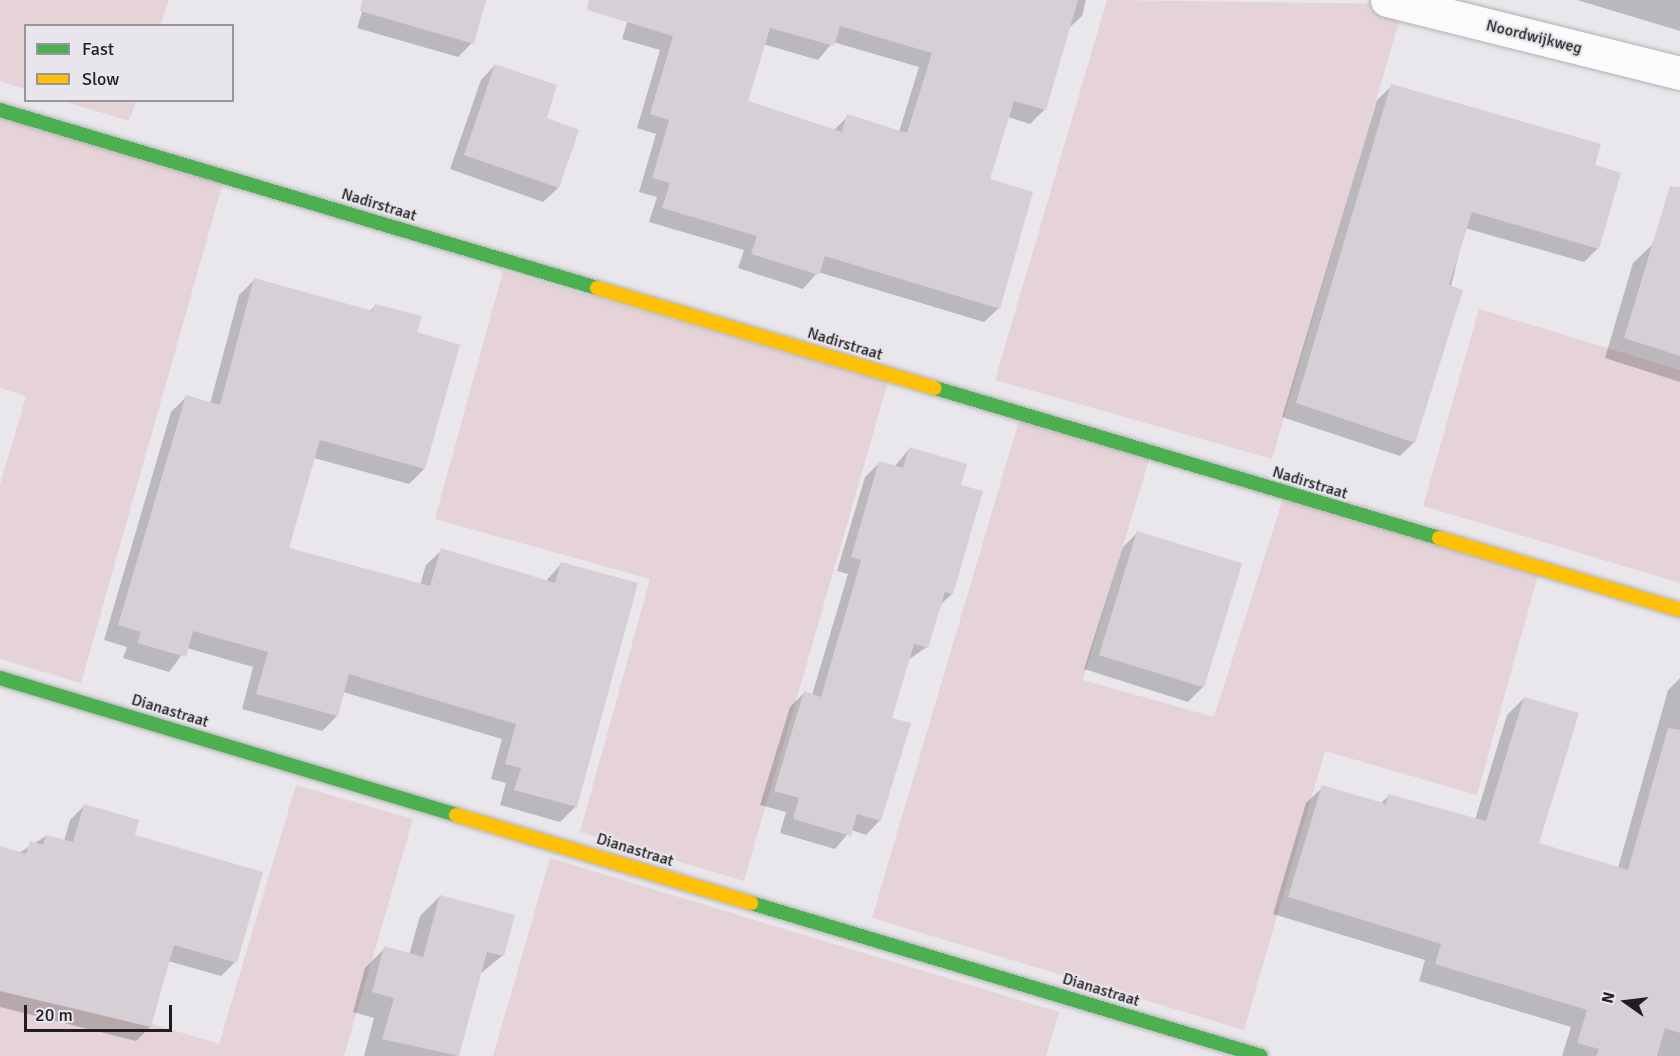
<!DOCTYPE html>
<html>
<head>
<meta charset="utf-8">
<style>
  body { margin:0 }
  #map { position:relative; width:1680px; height:1056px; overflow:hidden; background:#e9e7eb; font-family:Signika,sans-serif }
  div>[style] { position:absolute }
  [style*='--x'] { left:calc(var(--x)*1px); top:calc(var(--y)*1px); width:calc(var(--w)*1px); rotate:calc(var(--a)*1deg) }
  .green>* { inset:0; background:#e5d3d7 }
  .shadow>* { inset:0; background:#0003 }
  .building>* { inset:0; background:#d6cfd6; transform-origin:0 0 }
  .roads { filter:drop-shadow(0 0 2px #b3b2b5) drop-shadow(0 0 2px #b3b2b5) }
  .street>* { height:33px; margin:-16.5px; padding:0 16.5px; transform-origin:16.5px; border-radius:16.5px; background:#fcfbfc }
  .fast>* { height:14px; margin:-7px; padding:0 7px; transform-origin:7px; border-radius:7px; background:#4caf50 }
  .slow>* { height:14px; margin:-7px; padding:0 7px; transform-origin:7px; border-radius:7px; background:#ffc107 }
  span { translate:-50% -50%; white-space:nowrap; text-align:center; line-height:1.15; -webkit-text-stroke:4.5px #e8e6ec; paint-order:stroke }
  .street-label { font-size:16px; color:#1f1e20 }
  .legend { position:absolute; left:24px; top:24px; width:210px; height:78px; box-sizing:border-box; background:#e8e6ec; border:2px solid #98969a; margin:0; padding:8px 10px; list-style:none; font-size:18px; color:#1f1e20 }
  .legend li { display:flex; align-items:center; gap:12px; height:30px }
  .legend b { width:30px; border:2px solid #98969a }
  .north { position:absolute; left:1596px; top:972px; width:60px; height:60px; -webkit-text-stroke:4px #e8e6ec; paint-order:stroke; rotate:284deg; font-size:16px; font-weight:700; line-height:24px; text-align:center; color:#1f1e20 }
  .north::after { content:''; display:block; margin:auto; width:21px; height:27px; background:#1f1e20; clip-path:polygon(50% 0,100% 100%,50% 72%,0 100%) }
  .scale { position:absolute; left:24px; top:1005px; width:148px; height:27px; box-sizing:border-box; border:3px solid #1f1e20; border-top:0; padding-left:8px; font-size:18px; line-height:21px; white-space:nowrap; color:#1f1e20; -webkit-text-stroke:4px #e8e6ec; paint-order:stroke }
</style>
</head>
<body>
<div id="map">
  <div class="green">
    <div style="clip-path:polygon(0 0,169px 0,160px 25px,26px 26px,25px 89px,0 81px)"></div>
    <div style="clip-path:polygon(1107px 0,1404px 4px,1272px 459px,995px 380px)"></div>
    <div style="clip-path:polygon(63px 101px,136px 101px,129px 121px)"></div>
    <div style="clip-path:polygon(0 112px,224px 179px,81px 683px,0 659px,0 485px,26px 396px,0 388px)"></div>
    <div style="clip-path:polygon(503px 271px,888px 382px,744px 881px,580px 832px,650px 579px,435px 519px)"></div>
    <div style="clip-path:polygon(1479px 309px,1680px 370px,1680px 583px,1423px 506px)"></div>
    <div style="clip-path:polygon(1020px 417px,1150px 456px,1083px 680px,1214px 717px,1283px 498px,1538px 575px,1477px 795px,1325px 751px,1244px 1030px,872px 918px)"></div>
    <div style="clip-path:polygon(296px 785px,413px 819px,344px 1056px,0 1056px,0 977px,219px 1044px)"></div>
    <div style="clip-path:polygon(550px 858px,1059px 1012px,1046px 1056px,493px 1056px)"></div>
  </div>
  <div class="shadow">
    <div style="clip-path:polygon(366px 0,485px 0,472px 43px,458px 57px,357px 28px)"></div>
    <div style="clip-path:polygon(evenodd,634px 0,1086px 0,1082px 16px,1068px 29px,1045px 109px,1030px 124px,1008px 117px,988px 180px,999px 308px,984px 322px,818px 272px,803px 289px,738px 268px,744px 250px,649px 222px,657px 197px,639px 192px,656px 134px,637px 128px,660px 50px,622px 39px,634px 0,833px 42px,919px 67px,899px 132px,848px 116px,833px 131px,746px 102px,763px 44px,818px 60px,833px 42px)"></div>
    <div style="clip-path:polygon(1577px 0,1680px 0,1680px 31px)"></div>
    <div style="clip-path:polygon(495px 65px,545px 119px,577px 130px,558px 188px,543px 202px,450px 169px,481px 80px)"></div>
    <div style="clip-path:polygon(1392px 86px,1593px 166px,1598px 248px,1584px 262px,1465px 228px,1414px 442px,1400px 456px,1282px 417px,1377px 100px)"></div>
    <div style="clip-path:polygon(1654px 243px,1680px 251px,1680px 382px,1605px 358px,1633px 263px)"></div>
    <div style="clip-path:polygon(254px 280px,370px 311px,375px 306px,415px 333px,424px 469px,409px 484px,314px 458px,287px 549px,420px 585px,426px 565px,442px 550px,545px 582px,561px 564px,576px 806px,560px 822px,500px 805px,506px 783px,491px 779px,502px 739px,343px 692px,337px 716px,322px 731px,242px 709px,253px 667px,187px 648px,169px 672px,123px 658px,127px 647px,104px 640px,171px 412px,186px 397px,210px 404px,239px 295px)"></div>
    <div style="clip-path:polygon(910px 448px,959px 486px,952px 594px,938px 607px,927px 647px,908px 660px,891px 719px,880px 820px,866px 835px,851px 830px,835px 849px,780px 833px,786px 812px,760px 805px,790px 707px,804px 693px,812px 695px,848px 574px,837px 571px,865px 477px,879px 463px,894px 467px)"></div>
    <div style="clip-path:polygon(1137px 533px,1203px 687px,1188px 702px,1084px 669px,1123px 547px)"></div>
    <div style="clip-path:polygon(1680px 678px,1680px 1056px,1562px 1056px,1571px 1027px,1419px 981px,1425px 960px,1273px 914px,1306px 803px,1323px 787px,1380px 804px,1389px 795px,1475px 820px,1507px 715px,1524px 698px,1537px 844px,1618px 868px,1668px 690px)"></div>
    <div style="clip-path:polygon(84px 806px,133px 836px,235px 962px,221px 976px,168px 961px,150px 1027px,136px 1041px,0 1007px,0 847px,19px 853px,46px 836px,64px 841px,70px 820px)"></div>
    <div style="clip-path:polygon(440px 896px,503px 955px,480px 974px,457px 1056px,364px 1056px,374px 1018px,353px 1012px,365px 968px,385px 948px,409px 955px,420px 916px)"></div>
  </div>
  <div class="building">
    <div style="clip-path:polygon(362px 0,486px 0,474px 44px,360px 11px)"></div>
    <div style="clip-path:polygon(evenodd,589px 0,1078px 0,1046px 110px,1014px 101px,990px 179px,1033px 192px,1000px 309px,825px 256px,819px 275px,751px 254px,757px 236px,662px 208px,670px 183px,652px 178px,669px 120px,650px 114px,673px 36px,587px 10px,589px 0,840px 26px,932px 53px,907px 133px,847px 114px,842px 132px,748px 101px,770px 28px,834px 46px,840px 26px)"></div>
    <div style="clip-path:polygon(495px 64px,557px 85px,547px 118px,579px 130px,559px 188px,464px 155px)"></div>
    <div style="clip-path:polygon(1391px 84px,1601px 144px,1595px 165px,1621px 173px,1599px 249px,1472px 212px,1449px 285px,1463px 290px,1415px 443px,1296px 403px)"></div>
    <div style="clip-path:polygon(1670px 186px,1680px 187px,1680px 356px,1624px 338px)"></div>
    <div style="clip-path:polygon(254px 278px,373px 311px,375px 304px,422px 316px,417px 332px,460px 345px,425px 469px,320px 440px,289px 548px,430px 586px,441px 548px,555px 583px,561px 562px,638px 583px,577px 807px,514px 790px,521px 768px,505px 764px,516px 724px,349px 674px,338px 716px,256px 694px,268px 652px,193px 631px,186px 657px,137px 643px,141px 632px,118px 625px,186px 395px,220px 405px)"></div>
    <div style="clip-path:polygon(909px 447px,967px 464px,961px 485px,983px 491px,953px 594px,945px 592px,928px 648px,914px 644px,892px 718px,911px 723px,881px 821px,857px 814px,851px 836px,793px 819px,799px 798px,774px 791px,804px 691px,821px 697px,861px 560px,851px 557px,879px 461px,903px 468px)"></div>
    <div style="left:1137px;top:531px;width:110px;height:130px;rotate:17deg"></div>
    <div style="clip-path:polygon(1524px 697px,1579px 713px,1539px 843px,1628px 870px,1668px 728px,1680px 730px,1680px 1033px,1665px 1028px,1657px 1056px,1596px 1056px,1599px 1049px,1577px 1043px,1587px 1010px,1435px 964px,1441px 944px,1288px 897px,1322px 785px,1386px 804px,1388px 794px,1486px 821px)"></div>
    <div style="clip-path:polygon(84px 804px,139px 820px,135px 835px,263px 872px,237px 963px,174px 945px,151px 1027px,0 991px,0 846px,26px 854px,30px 841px,43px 845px,46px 835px,73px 842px)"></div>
    <div style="clip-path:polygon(440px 895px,515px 915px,504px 956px,487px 952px,459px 1056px,382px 1039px,394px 998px,372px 992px,384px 946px,423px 957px)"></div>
  </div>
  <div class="roads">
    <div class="street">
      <div style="--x:1387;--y:0;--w:302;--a:14"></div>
    </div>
    <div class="fast">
      <div style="--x:0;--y:110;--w:623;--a:16.6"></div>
      <div style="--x:935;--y:388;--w:526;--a:16.57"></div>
      <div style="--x:0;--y:678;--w:476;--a:16.7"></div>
      <div style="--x:751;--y:903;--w:532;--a:16.7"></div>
    </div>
    <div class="slow">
      <div style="--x:597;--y:288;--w:352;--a:16.5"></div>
      <div style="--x:1439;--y:538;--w:252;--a:16.6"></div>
      <div style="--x:456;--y:815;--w:308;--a:16.6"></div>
    </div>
  </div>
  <div class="street-label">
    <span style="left:1534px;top:37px;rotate:14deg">Noordwijkweg</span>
    <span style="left:379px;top:205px;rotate:17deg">Nadirstraat</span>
    <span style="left:845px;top:344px;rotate:17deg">Nadirstraat</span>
    <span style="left:1310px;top:483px;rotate:17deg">Nadirstraat</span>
    <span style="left:170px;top:711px;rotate:17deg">Dianastraat</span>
    <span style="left:635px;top:850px;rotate:17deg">Dianastraat</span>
    <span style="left:1101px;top:990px;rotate:17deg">Dianastraat</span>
  </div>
  <ul class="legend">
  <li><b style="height:8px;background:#4caf50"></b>Fast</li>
  <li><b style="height:8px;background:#ffc107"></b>Slow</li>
  </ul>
  <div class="north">N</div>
  <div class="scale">20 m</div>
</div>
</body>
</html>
